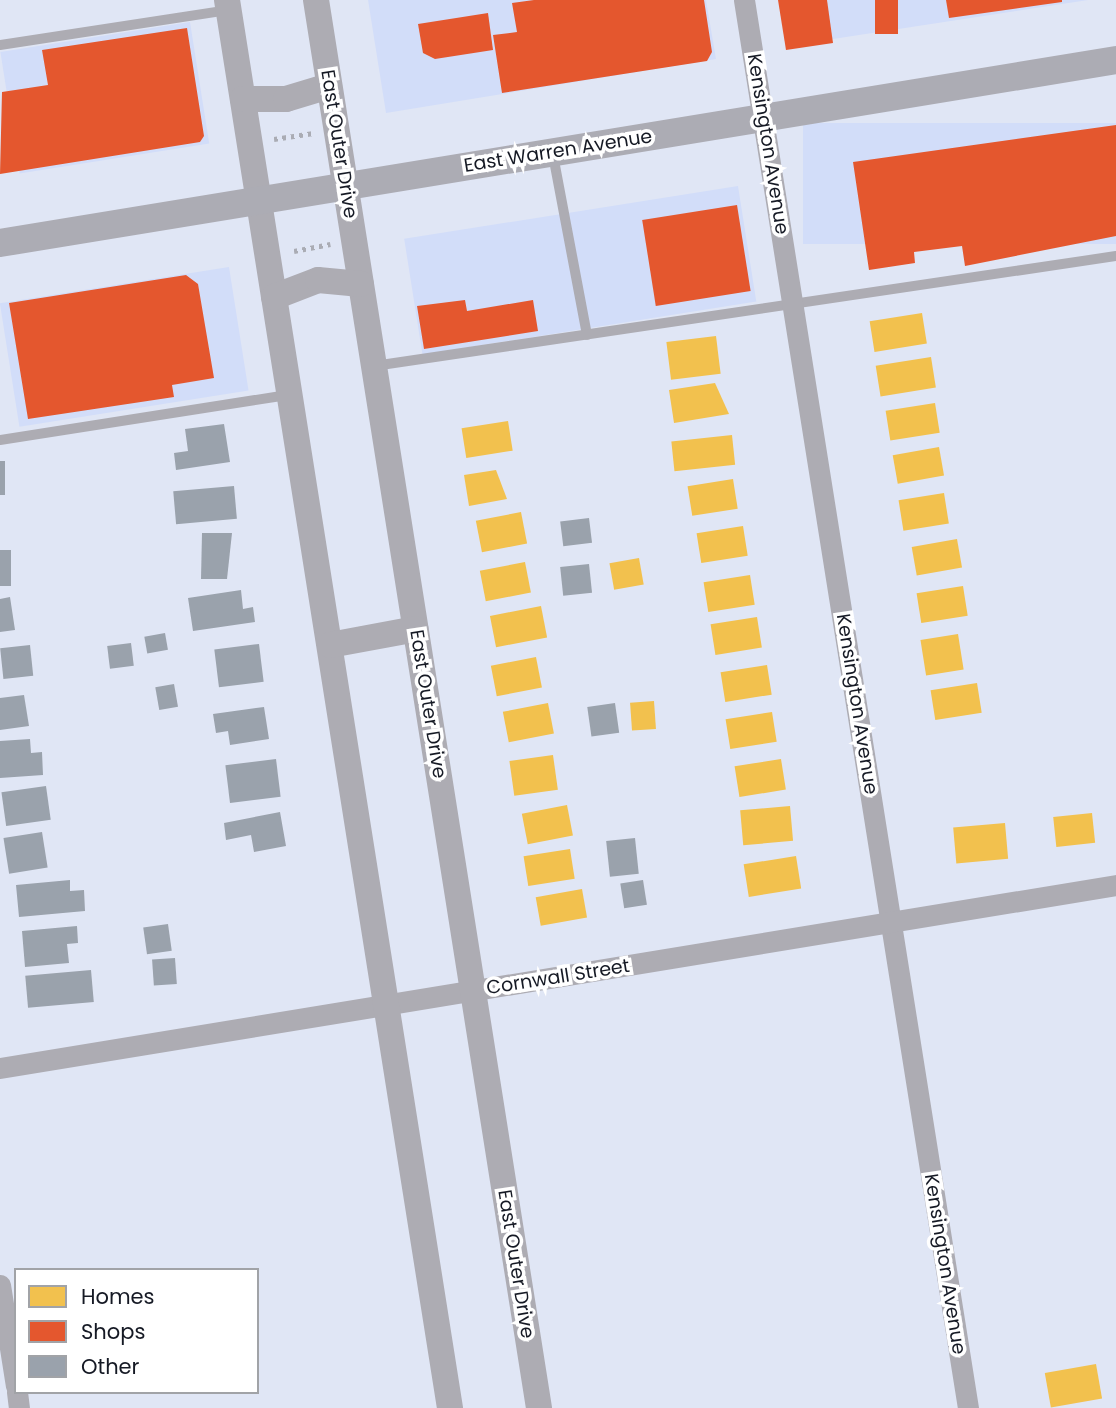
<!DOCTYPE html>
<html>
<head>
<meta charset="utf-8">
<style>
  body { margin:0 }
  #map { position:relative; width:1116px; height:1408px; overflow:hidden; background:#e0e6f5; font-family:Poppins,sans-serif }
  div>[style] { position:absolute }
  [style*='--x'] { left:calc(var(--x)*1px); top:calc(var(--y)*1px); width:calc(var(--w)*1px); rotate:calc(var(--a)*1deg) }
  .built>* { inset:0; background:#d2ddf9; transform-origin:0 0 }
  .homes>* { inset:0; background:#f2c14e; transform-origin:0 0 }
  .shops>* { inset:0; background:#e4572e; transform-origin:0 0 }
  .building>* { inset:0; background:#9aa2ac; transform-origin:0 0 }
  .path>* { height:4.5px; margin-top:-2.25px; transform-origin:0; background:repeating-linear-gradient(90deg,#aaacb4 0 3.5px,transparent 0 8.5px) }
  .service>* { height:10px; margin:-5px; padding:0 5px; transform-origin:5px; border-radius:5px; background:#adacb3 }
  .minor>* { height:21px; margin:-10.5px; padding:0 10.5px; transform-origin:10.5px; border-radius:10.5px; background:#adacb3 }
  .tertiary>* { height:26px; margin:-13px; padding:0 13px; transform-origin:13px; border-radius:13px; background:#adacb3 }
  .secondary>* { height:28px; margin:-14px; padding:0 14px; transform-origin:14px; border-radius:14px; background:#acacb4 }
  span { translate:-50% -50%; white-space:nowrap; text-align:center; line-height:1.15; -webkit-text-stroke:7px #fff; paint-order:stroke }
  .street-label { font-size:19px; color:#151924 }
  .legend { position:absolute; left:14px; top:1268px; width:245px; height:126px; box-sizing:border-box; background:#fff; border:2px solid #a1a3a7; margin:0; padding:9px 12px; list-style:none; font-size:21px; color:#151924 }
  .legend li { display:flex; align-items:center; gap:14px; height:35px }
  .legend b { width:35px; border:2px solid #a1a3a7 }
</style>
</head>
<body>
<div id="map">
  <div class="built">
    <div style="clip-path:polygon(368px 0,706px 0,716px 59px,386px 113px)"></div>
    <div style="clip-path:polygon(780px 0,1088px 0,787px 46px)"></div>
    <div style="left:190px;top:22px;width:123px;height:192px;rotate:81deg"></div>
    <div style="left:1116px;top:123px;width:121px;height:313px;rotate:90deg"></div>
    <div style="left:738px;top:186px;width:117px;height:338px;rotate:81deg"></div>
    <div style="left:229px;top:267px;width:125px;height:232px;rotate:81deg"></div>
  </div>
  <div class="homes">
    <div style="left:922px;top:313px;width:31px;height:53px;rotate:81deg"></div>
    <div style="left:716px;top:336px;width:38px;height:50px;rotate:83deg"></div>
    <div style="left:931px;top:357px;width:31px;height:56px;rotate:81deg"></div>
    <div style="clip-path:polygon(715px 383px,729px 414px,674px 423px,669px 390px)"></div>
    <div style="left:935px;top:403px;width:30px;height:50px;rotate:81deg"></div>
    <div style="left:508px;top:421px;width:30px;height:47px;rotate:81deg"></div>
    <div style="left:732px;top:435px;width:30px;height:61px;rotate:84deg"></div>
    <div style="left:939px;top:447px;width:29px;height:47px;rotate:80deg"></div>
    <div style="clip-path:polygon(496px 470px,507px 499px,469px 506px,464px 475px)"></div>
    <div style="left:733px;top:479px;width:30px;height:46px;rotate:81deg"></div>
    <div style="left:944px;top:493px;width:31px;height:46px;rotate:81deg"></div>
    <div style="left:521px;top:512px;width:32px;height:46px;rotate:79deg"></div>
    <div style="left:743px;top:526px;width:30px;height:47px;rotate:81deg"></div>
    <div style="left:957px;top:539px;width:29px;height:46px;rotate:80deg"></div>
    <div style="left:639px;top:558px;width:27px;height:30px;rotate:80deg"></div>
    <div style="left:525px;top:562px;width:31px;height:46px;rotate:79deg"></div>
    <div style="left:750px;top:575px;width:30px;height:47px;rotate:81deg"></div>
    <div style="left:963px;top:586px;width:30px;height:47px;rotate:81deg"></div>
    <div style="left:541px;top:606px;width:32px;height:52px;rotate:79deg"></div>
    <div style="left:757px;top:617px;width:31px;height:47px;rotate:81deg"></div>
    <div style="left:958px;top:634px;width:36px;height:38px;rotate:81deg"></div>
    <div style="left:536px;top:657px;width:31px;height:46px;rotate:79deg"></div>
    <div style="left:767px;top:665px;width:30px;height:47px;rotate:81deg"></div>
    <div style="left:977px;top:683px;width:30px;height:47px;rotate:81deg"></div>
    <div style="left:654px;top:701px;width:28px;height:24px;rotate:86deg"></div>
    <div style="left:548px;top:703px;width:31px;height:46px;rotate:79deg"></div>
    <div style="left:772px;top:712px;width:30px;height:47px;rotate:81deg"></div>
    <div style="left:553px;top:755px;width:35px;height:44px;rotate:82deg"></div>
    <div style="left:781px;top:759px;width:31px;height:47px;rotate:81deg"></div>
    <div style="left:567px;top:805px;width:31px;height:46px;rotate:79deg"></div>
    <div style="left:790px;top:806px;width:35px;height:50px;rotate:85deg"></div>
    <div style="left:1092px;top:813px;width:30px;height:39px;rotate:84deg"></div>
    <div style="left:1005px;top:823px;width:36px;height:52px;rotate:85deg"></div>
    <div style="left:570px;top:849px;width:30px;height:47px;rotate:81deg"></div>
    <div style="left:796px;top:856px;width:33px;height:53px;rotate:81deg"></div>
    <div style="left:582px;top:889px;width:29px;height:47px;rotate:80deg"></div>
    <div style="left:1096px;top:1364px;width:35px;height:52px;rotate:80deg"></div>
  </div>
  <div class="shops">
    <div style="clip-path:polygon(534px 0,704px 0,712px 52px,707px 61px,502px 93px,493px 35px,517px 32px,512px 3px)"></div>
    <div style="clip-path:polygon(778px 0,827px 0,833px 43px,786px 50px)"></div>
    <div style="left:875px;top:0;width:23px;height:34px"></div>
    <div style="clip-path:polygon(946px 0,1062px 0,1062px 2px,949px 18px)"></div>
    <div style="clip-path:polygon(488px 13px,493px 50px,435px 59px,423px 53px,418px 24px)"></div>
    <div style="clip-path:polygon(187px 28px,204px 136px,200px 142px,0 174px,2px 92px,48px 85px,42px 50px)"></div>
    <div style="clip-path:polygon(1116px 125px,1116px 236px,965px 266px,962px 246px,914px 252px,915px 263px,869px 270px,853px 162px)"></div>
    <div style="left:737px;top:205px;width:87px;height:96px;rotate:81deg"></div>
    <div style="clip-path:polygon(186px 275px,198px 284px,214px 378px,172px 385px,174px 397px,28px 419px,9px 303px)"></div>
    <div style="clip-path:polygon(465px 300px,467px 311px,533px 300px,538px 331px,424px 349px,417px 306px)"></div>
  </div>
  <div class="building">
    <div style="clip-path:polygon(224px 424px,230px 462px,176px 470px,174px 453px,188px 451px,185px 429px)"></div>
    <div style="left:0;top:461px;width:5px;height:34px"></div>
    <div style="left:234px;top:486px;width:33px;height:61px;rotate:85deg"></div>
    <div style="left:589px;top:518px;width:25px;height:29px;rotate:83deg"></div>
    <div style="clip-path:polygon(202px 533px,232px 533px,227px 579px,201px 579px)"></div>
    <div style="left:0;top:550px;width:11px;height:36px"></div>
    <div style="left:589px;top:564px;width:29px;height:29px;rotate:84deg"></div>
    <div style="clip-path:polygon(241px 590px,243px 609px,253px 607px,255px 622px,193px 631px,188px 598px)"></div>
    <div style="clip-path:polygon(10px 597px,15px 630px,0 632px,0 599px)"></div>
    <div style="left:165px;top:633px;width:17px;height:21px;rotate:80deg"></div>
    <div style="left:131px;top:643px;width:23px;height:24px;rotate:83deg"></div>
    <div style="left:259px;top:644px;width:38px;height:45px;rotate:83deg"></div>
    <div style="left:30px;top:645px;width:31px;height:30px;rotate:84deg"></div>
    <div style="left:174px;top:684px;width:23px;height:19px;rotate:80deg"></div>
    <div style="clip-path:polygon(24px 695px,29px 726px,0 730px,0 698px)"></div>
    <div style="left:615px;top:703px;width:30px;height:28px;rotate:82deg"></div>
    <div style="clip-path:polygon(264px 707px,269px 739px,230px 745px,228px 731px,216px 733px,213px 714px)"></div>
    <div style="clip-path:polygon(30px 739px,31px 753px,42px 752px,43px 775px,0 778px,0 741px)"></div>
    <div style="left:276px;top:759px;width:38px;height:51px;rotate:83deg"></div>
    <div style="left:46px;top:786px;width:34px;height:45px;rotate:82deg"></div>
    <div style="clip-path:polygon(280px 812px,286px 846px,254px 852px,251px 835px,226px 840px,224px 823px)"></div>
    <div style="left:42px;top:832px;width:36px;height:39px;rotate:81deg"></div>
    <div style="left:635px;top:838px;width:36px;height:29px;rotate:84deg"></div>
    <div style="clip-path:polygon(70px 880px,70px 891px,84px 890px,85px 911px,19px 917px,16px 885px)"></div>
    <div style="left:643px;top:880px;width:25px;height:23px;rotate:81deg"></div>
    <div style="left:168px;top:924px;width:27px;height:25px;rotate:82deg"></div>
    <div style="clip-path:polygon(77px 926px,78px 943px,67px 944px,69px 963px,25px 967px,22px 931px)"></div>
    <div style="left:175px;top:958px;width:26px;height:23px;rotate:86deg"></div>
    <div style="left:91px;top:970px;width:32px;height:66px;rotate:85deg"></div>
  </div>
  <div class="path">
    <div style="--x:274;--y:139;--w:40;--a:-8.5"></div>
    <div style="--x:294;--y:251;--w:37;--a:-11"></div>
  </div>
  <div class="service">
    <div style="--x:0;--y:45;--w:232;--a:-8.7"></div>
    <div style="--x:553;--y:155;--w:183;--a:79.3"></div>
    <div style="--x:374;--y:366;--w:750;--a:-8.43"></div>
    <div style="--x:0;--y:440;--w:291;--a:-8.9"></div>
  </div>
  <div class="minor">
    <div style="--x:744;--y:0;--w:1426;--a:80.96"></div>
    <div style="--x:0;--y:1068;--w:1131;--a:-9.31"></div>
    <div style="--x:0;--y:1285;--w:102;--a:81"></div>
    <div style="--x:17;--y:1392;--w:16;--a:83"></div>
  </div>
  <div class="tertiary">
    <div style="--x:227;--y:0;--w:1426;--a:81"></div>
    <div style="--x:316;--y:0;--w:1426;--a:81"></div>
    <div style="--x:243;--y:99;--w:43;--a:0"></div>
    <div style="--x:286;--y:99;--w:45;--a:-16.8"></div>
    <div style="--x:274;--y:297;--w:47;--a:-21.1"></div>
    <div style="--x:318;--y:280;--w:43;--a:5.3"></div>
    <div style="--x:330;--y:645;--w:87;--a:-10.5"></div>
  </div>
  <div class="secondary">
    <div style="--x:0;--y:243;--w:1131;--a:-9.31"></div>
  </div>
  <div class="street-label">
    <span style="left:339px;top:144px;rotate:81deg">East Outer Drive</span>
    <span style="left:768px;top:144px;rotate:81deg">Kensington Avenue</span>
    <span style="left:558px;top:151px;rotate:-9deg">East Warren Avenue</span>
    <span style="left:428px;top:704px;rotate:81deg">East Outer Drive</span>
    <span style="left:857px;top:704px;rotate:81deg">Kensington Avenue</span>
    <span style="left:558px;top:977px;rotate:-9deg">Cornwall Street</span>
    <span style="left:516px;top:1264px;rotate:81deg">East Outer Drive</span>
    <span style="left:945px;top:1264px;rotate:81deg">Kensington Avenue</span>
  </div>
  <ul class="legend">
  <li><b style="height:19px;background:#f2c14e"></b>Homes</li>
  <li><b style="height:19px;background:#e4572e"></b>Shops</li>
  <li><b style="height:19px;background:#9aa2ac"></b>Other</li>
  </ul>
</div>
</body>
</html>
